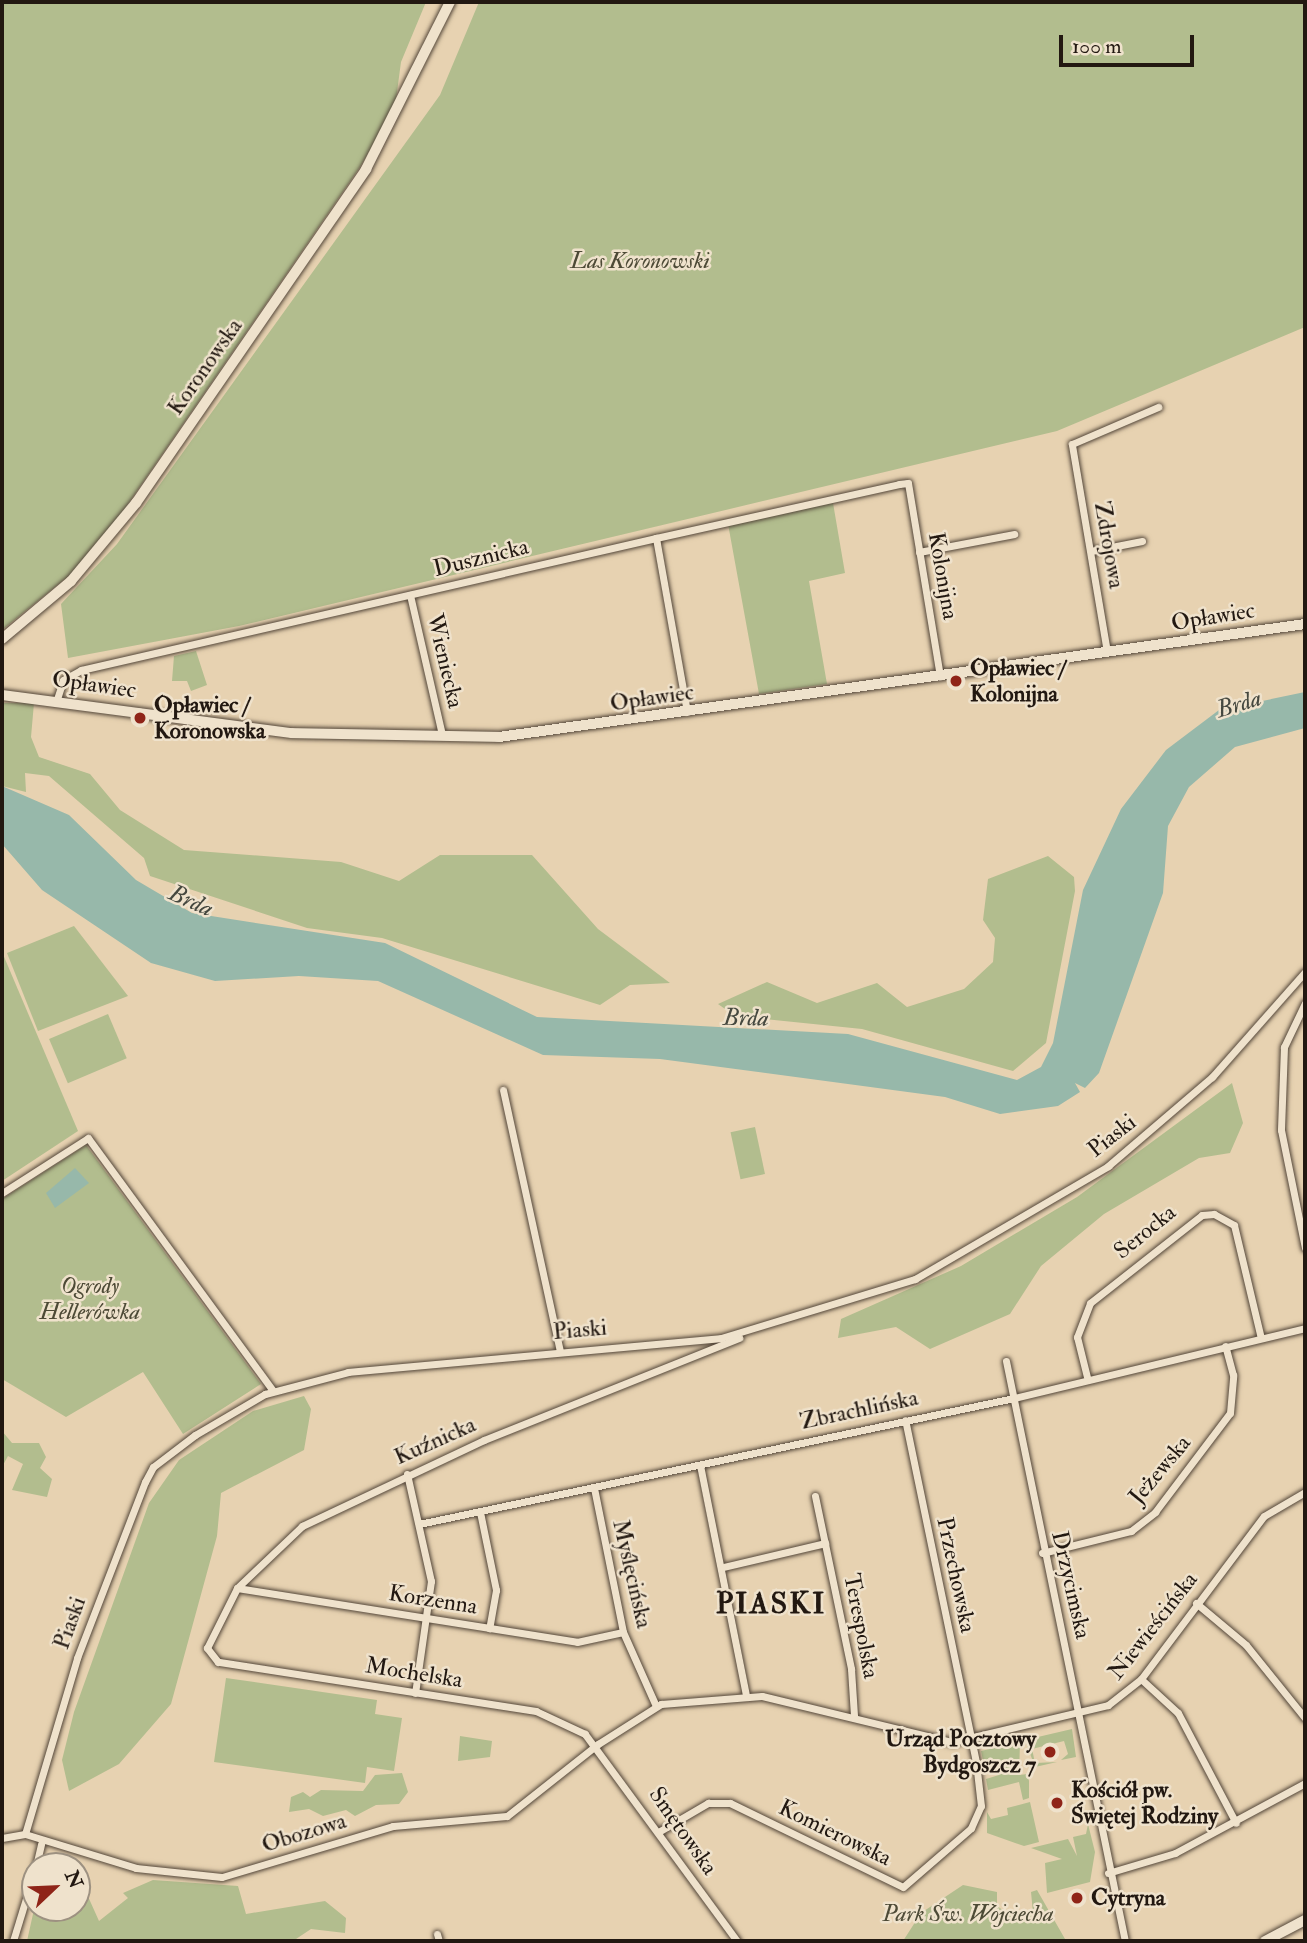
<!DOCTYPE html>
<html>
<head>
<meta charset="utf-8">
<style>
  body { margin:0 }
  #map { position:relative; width:1307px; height:1943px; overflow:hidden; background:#e7d2b1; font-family:"IM FELL Double Pica",serif }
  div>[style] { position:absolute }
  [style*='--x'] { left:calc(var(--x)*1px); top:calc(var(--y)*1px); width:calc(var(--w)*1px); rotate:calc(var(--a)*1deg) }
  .green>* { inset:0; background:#b2bd8e; transform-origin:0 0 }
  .water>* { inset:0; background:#97b8aa }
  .roads { filter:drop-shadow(0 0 2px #534639) drop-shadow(0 0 2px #534639) }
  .minor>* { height:7px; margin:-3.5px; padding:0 3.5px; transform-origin:3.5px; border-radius:3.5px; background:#efe2cc }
  .tertiary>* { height:10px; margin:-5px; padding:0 5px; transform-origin:5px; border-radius:5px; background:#efe2cc }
  .secondary>* { height:10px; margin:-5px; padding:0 5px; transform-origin:5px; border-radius:5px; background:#efe2cc }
  .dots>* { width:19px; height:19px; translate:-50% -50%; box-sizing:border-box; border:4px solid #efe2cc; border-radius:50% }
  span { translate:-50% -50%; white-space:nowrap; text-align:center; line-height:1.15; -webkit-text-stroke:5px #efe2cc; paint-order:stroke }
  .park-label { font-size:23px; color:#4d4a36; font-style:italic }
  .street-label { font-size:23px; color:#221811 }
  .poi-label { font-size:23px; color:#221811; font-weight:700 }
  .left { translate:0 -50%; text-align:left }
  .right { translate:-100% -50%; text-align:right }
  .water-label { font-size:24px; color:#45483f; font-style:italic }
  .district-label { font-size:30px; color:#221811; font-weight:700; letter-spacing:2px }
  .frame { position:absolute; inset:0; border:4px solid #221811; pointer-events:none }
  .north { position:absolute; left:21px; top:1852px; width:70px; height:70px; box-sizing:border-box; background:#efe2cc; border:2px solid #9d9181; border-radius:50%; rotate:67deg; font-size:19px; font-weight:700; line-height:28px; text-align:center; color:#221811 }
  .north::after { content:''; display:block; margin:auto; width:24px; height:32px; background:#8f2418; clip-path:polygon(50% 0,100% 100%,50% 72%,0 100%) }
  .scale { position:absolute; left:1059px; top:35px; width:135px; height:32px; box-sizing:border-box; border:4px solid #221811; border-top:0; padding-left:9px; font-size:21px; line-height:24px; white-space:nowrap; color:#221811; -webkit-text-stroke:5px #efe2cc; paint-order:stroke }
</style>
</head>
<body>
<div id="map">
  <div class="green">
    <div style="clip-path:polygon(2px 2px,426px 2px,401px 62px,395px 107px,360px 167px,119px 517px,71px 574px,2px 630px)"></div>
    <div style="clip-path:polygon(479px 2px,1305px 2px,1305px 327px,1057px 431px,239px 626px,68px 658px,61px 604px,117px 544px,440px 95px)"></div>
    <div style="clip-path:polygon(833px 503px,845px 573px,809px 581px,827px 684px,759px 694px,728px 524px)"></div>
    <div style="clip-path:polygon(196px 651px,207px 685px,191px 691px,187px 681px,172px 681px,174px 656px)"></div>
    <div style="clip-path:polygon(2px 703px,34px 703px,31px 737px,39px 757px,90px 774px,120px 810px,184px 850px,341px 862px,399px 881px,440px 855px,532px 855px,598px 929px,670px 983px,630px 985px,600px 1005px,382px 938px,307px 928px,150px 876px,144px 858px,49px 776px,25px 773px,26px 792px,2px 786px)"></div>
    <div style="clip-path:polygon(1048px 856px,1074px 877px,1075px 891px,1046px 1043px,1013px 1071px,862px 1029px,735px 1016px,718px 1004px,767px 982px,817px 1003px,877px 983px,907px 1007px,964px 989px,993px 962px,995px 938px,983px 920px,988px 879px)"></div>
    <div style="clip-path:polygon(74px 926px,128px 996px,38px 1031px,7px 953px)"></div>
    <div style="clip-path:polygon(2px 952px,78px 1131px,2px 1181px)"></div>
    <div style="left:108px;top:1014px;width:48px;height:64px;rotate:67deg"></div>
    <div style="clip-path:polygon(1232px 1083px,1243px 1123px,1230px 1153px,1199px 1158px,1104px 1214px,1041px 1266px,1010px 1314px,930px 1349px,896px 1327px,838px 1338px,841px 1319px,961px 1266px,1077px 1197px)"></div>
    <div style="left:755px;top:1127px;width:48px;height:25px;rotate:78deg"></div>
    <div style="clip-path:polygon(86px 1145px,261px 1384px,183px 1434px,143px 1372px,66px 1417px,2px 1379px,2px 1199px)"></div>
    <div style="clip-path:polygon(304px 1396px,311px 1409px,304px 1450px,221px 1493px,217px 1536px,171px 1704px,119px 1764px,69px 1791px,62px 1760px,74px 1712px,149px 1503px,179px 1460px,253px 1411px)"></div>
    <div style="clip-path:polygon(2px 1431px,12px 1443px,39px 1443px,46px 1457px,40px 1468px,52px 1479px,47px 1497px,12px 1490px,23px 1464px,8px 1456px,2px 1467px)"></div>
    <div style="clip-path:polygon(226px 1678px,377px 1700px,375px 1714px,402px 1718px,394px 1771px,367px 1767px,365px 1783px,214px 1762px)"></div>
    <div style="clip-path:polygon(1072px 1729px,1076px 1757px,1061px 1760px,1068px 1754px,1064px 1741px,1032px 1749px,1035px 1763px,1057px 1762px,1035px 1767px,1025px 1740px)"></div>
    <div style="clip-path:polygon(460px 1736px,492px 1741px,490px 1757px,458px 1761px)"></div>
    <div style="clip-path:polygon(1020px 1742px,1019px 1775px,1028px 1774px,1029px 1781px,1029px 1798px,1023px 1800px,1019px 1782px,988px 1790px,986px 1779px,999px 1775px,997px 1767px,985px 1770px,981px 1751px)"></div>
    <div style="clip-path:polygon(402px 1773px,408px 1792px,399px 1804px,376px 1805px,355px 1816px,346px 1810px,323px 1816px,309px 1809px,289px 1812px,291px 1797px,303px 1792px,310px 1797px,321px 1790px,363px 1791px,375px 1775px)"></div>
    <div style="clip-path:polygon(1030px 1802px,1039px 1842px,1024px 1846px,987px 1833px,987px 1812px,991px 1819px,1008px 1815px,1007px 1808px)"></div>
    <div style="clip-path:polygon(1088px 1824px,1095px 1852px,1090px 1882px,1047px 1893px,1045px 1863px,1062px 1859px,1031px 1848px,1068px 1839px,1077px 1856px,1073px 1837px,1086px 1834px)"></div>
    <div style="clip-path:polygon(153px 1880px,238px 1886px,246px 1914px,325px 1901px,346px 1918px,345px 1933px,311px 1929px,293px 1941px,27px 1941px,35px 1905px,77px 1908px,77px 1892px,86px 1892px,99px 1921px,128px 1898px,123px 1893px)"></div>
    <div style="clip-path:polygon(963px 1885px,997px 1892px,997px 1906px,1014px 1918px,1033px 1913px,1031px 1892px,1037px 1890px,1065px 1939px,903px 1941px,921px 1913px)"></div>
  </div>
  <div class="water">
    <div style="clip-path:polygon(1305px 692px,1305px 728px,1235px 747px,1189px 787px,1168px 826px,1163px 893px,1099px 1073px,1085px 1088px,1075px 1083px,1080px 1092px,1058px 1106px,1000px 1114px,945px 1097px,660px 1059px,543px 1055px,378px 981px,299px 976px,215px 981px,151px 963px,42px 890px,2px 844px,2px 786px,69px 815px,136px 880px,192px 913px,385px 943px,537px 1017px,848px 1034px,1017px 1080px,1041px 1067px,1053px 1043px,1083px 890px,1121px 809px,1166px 750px,1219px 710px)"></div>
    <div style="clip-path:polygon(75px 1168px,89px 1183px,55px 1208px,46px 1193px)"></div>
  </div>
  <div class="roads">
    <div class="minor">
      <div style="--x:1091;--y:551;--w:52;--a:-11.1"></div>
      <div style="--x:919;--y:552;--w:97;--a:-10.7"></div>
      <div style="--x:410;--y:595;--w:144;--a:77.1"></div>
      <div style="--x:1107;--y:652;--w:211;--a:-99.6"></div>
      <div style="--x:1072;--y:444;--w:94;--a:-23.3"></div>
      <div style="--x:57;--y:699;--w:20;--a:-72"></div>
      <div style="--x:63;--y:680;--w:21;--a:-29"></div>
      <div style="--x:81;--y:670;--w:590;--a:-12.93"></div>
      <div style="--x:687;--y:712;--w:177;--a:-100.1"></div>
      <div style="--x:656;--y:538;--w:249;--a:-12.5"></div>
      <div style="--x:899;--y:484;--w:9;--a:-6"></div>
      <div style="--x:908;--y:483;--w:196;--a:80.6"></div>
      <div style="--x:1305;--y:1003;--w:49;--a:115.5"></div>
      <div style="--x:1284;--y:1047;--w:83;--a:92.1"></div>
      <div style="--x:1281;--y:1130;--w:120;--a:78.5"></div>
      <div style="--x:503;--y:1090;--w:267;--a:77.7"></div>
      <div style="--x:2;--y:1193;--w:102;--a:-32.6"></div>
      <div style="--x:88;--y:1138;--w:313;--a:53.8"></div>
      <div style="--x:1006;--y:1361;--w:592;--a:78.41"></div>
      <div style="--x:1087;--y:1377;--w:41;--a:-104"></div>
      <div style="--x:1077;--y:1337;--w:36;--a:-69"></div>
      <div style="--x:1090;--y:1303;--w:142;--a:-38.2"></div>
      <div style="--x:1202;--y:1215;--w:12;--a:-5"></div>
      <div style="--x:1214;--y:1214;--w:23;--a:29"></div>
      <div style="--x:1234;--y:1225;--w:116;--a:76.6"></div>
      <div style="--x:700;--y:1465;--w:236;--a:78.7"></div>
      <div style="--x:407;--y:1474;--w:110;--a:77.4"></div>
      <div style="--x:431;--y:1581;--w:113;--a:98.1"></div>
      <div style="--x:594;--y:1488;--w:147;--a:78.6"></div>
      <div style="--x:623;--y:1632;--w:81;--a:66"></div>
      <div style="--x:815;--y:1496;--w:177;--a:78.2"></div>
      <div style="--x:851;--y:1669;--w:47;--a:86.3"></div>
      <div style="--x:480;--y:1512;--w:80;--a:78.4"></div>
      <div style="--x:496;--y:1590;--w:39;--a:100"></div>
      <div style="--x:419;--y:1524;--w:608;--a:-11.96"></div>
      <div style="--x:1014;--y:1398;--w:299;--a:-13.5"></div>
      <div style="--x:1042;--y:1553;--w:92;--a:-13.9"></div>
      <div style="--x:1131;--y:1531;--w:31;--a:-38"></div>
      <div style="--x:1155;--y:1512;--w:124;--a:-52.9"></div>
      <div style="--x:1230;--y:1413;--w:38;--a:-85"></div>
      <div style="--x:1233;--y:1375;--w:30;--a:-105"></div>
      <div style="--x:723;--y:1567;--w:105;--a:-13.2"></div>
      <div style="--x:237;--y:1588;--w:344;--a:9"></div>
      <div style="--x:577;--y:1642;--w:47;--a:-12.3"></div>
      <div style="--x:1196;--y:1603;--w:65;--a:40"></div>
      <div style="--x:1246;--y:1645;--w:94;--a:51.1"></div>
      <div style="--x:1141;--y:1679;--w:50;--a:42.6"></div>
      <div style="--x:1178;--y:1713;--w:124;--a:62.2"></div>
      <div style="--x:660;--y:1831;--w:56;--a:-30.3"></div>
      <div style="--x:708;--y:1803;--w:22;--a:0"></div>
      <div style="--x:730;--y:1803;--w:192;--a:25.9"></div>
      <div style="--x:903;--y:1887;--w:90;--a:-40.9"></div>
      <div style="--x:971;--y:1828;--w:24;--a:-66"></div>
      <div style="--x:981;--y:1806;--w:44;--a:-96.5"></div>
      <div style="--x:976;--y:1762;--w:349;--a:-101.7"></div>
      <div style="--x:25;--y:1834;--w:184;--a:-73.5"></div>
      <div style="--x:77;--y:1658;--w:189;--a:-68.9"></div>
      <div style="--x:145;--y:1482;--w:17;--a:-62"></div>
      <div style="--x:153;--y:1467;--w:53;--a:-37.3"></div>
      <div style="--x:195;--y:1435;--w:81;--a:-30.4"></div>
      <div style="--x:265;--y:1394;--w:86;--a:-14.8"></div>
      <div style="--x:348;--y:1372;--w:375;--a:-5.2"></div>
      <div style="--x:721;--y:1338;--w:203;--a:-16.9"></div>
      <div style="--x:915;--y:1279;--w:224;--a:-30.3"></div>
      <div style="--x:1108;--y:1166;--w:137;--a:-40.6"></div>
      <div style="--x:1212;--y:1077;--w:140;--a:-48.5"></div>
      <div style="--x:2;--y:1838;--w:23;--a:-10"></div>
      <div style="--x:25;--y:1834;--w:116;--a:17"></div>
      <div style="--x:136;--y:1868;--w:86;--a:6"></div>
      <div style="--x:222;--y:1877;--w:178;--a:-16.6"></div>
      <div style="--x:393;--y:1826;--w:114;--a:-5"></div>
      <div style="--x:507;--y:1816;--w:116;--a:-38.4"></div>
      <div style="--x:598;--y:1744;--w:75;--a:-32.4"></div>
      <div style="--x:661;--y:1704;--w:101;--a:-4.5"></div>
      <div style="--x:762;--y:1696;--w:195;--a:13.6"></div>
      <div style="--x:952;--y:1742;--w:160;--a:-13.3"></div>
      <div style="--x:1108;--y:1705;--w:42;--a:-38.2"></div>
      <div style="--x:1141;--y:1679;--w:204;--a:-53"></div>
      <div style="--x:1264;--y:1516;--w:48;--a:-30.3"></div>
      <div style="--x:36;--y:1866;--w:23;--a:-77"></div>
      <div style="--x:1108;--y:1873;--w:70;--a:-16.6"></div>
      <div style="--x:1175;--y:1853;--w:148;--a:-28.3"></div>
      <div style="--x:437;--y:1934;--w:7;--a:74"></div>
      <div style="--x:13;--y:1941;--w:75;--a:-73"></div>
      <div style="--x:737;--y:1941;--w:257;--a:-126.3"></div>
      <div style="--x:585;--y:1734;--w:54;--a:-154.9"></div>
      <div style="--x:536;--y:1711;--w:322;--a:-171.2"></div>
      <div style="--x:218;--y:1662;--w:18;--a:-128"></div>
      <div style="--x:207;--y:1648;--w:67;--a:-63.4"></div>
      <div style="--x:237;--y:1588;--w:90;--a:-43.6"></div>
      <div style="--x:302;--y:1526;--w:201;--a:-25.3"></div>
      <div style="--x:484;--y:1440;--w:275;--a:-21.8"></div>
    </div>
    <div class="tertiary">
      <div style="--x:2;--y:695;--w:292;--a:7.5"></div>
      <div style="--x:292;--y:733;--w:207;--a:1.1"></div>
      <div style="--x:499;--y:737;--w:814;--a:-7.98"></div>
      <div style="--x:1265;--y:1941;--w:45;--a:-27.7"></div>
    </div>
    <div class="secondary">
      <div style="--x:2;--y:639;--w:90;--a:-40"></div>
      <div style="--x:71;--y:581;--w:102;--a:-50.2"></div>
      <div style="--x:136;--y:503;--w:406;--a:-55.4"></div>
      <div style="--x:366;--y:169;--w:187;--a:-63.3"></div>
    </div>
  </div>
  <div class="dots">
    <div style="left:956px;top:681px;background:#8f2418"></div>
    <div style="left:140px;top:718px;background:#8f2418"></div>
    <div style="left:1050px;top:1752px;background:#8f2418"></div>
    <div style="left:1057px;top:1803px;background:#8f2418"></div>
    <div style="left:1077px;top:1898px;background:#8f2418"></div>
  </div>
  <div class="park-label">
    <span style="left:640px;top:261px">Las Koronowski</span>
    <span style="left:90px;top:1299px">Ogrody<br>Hellerówka</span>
    <span style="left:968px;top:1914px">Park Św. Wojciecha</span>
  </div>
  <div class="street-label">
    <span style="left:205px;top:367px;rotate:-55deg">Koronowska</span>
    <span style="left:1109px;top:545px;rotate:80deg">Zdrojowa</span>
    <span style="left:481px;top:558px;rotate:-14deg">Dusznicka</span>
    <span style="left:943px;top:576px;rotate:80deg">Kolonijna</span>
    <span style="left:1213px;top:617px;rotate:-9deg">Opławiec</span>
    <span style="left:445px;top:661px;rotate:77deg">Wieniecka</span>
    <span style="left:94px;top:685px;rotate:8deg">Opławiec</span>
    <span style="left:652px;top:698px;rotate:-8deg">Opławiec</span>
    <span style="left:1112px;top:1136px;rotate:-38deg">Piaski</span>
    <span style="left:1145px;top:1232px;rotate:-39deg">Serocka</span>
    <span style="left:580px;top:1330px;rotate:-5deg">Piaski</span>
    <span style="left:859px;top:1410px;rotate:-12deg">Zbrachlińska</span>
    <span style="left:435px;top:1441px;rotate:-24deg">Kuźnicka</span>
    <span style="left:1160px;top:1470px;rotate:-50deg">Jeżewska</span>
    <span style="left:632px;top:1574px;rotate:77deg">Myślęcińska</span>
    <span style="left:956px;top:1575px;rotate:78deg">Przechowska</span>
    <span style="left:1071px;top:1585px;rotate:77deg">Drzycimska</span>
    <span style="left:433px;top:1600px;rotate:9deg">Korzenna</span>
    <span style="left:70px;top:1623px;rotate:-70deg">Piaski</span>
    <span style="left:861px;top:1626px;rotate:79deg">Terespolska</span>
    <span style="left:1153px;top:1626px;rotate:-52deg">Niewieścińska</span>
    <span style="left:414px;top:1673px;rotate:9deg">Mochelska</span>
    <span style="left:683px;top:1831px;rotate:55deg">Smętowska</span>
    <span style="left:304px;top:1833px;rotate:-17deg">Obozowa</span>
    <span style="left:835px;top:1833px;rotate:26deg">Komierowska</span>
  </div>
  <div class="poi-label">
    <span class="left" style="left:970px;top:681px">Opławiec /<br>Kolonijna</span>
    <span class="left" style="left:154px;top:718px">Opławiec /<br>Koronowska</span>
    <span class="right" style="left:1036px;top:1752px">Urząd Pocztowy<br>Bydgoszcz 7</span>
    <span class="left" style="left:1071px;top:1803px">Kościół pw.<br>Świętej Rodziny</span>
    <span class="left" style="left:1091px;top:1898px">Cytryna</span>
  </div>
  <div class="water-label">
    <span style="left:1239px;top:704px;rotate:-17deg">Brda</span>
    <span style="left:191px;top:901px;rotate:24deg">Brda</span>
    <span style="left:746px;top:1018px;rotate:1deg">Brda</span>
  </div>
  <div class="district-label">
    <span style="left:771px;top:1604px">PIASKI</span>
  </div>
  <div class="frame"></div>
  <div class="north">N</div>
  <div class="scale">100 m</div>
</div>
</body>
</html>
